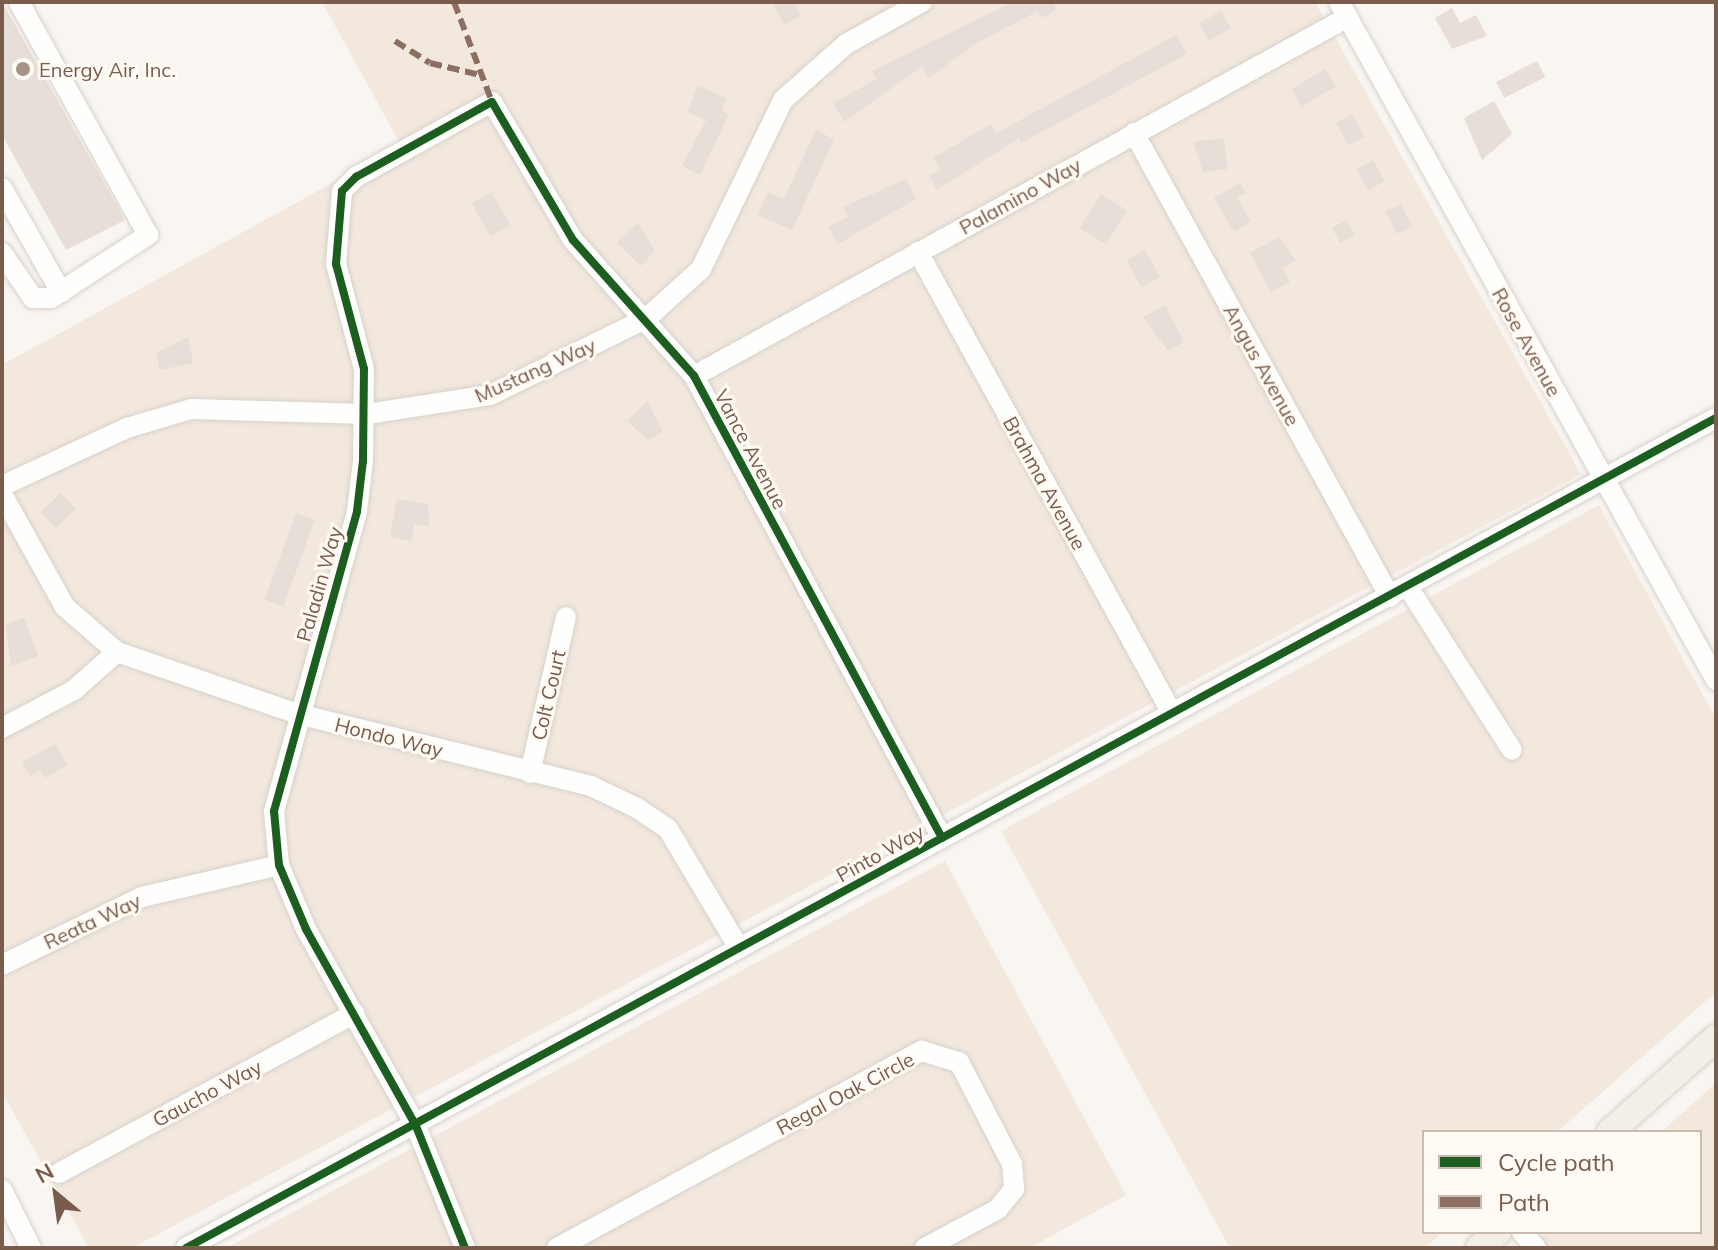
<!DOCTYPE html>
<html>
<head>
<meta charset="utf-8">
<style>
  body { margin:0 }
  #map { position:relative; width:1718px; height:1250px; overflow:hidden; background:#f9f5f0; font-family:Mulish,sans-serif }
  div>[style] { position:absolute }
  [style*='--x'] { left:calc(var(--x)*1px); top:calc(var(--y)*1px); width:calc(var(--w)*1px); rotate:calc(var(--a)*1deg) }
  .residential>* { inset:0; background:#f2e8de }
  .building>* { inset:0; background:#e6ded7; transform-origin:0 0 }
  .roads { filter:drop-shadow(0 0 2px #d7d1cb) drop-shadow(0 0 2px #d7d1cb) }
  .minor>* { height:20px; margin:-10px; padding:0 10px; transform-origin:10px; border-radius:10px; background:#fefefd }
  .major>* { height:26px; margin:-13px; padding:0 13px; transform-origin:13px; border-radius:13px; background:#f3eee8 }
  .quiet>* { height:6px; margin-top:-3px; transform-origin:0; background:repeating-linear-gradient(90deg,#8d6e63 0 12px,transparent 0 18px) }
  .cycleway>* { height:8px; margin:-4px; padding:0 4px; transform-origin:4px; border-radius:4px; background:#1b5e20 }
  .dots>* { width:22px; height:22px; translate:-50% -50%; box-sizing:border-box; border:4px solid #fffaf3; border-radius:50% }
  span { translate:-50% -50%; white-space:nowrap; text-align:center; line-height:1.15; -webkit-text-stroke:6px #fffaf3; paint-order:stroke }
  .poi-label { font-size:20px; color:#7a5c4d }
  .left { translate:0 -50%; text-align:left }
  .street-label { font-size:20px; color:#7a5c4d }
  .frame { position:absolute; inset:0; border:4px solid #7a5c4d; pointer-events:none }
  .legend { position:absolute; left:1422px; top:1130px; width:280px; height:104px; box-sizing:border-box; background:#fffaf3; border:2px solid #cabbb1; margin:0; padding:10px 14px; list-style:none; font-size:24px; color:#7a5c4d }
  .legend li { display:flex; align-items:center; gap:16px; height:40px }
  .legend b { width:40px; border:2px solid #cabbb1 }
  .north { position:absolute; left:16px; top:1154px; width:80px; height:80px; -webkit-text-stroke:6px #fffaf3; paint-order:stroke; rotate:331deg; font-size:22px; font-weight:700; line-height:32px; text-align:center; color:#7a5c4d }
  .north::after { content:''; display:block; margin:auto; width:28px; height:36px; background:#7a5c4d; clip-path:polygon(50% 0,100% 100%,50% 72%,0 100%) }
</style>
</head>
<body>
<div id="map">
  <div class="residential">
    <div style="clip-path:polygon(322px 2px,1315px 2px,1581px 474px,132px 1248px,89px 1248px,2px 1092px,2px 365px,401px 145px)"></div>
    <div style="clip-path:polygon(1599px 505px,1716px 719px,1716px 992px,1557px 1132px,1424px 1132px,1424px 1232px,1443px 1232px,1425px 1248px,1230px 1248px,1001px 831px)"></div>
    <div style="clip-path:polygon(945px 861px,1126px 1195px,1029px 1248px,226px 1248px)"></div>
    <div style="clip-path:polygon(1716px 1083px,1716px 1248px,1529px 1248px,1548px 1232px,1700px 1232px,1700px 1132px,1661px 1132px)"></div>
  </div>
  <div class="building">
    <div style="clip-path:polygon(2px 2px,125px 220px,66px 250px,2px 135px)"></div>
    <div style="clip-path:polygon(772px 2px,794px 2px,801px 16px,784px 25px)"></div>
    <div style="clip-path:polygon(1013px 2px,1055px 2px,1055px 11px,1042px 18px,1038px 11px,975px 44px,929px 78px,922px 66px,844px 122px,833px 103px,877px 79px,872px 71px)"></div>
    <div style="clip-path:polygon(1452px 8px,1460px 23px,1476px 15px,1487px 36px,1452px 49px,1435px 18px)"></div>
    <div style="left:1221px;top:11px;width:20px;height:25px;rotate:60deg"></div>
    <div style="clip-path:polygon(1176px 35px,1187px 54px,1021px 143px,1019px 138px,937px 190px,929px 176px,940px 170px,933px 158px,991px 124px,997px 133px)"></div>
    <div style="left:1537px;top:61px;width:18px;height:46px;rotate:63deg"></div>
    <div style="left:1326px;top:69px;width:20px;height:40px;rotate:60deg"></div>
    <div style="clip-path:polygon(698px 86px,727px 98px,722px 111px,729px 114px,700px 175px,682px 166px,706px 120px,687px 112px)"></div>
    <div style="clip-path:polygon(1494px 101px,1512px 134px,1482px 160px,1464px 118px)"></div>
    <div style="left:1352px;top:114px;width:26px;height:18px;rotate:62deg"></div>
    <div style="clip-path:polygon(816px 129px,834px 140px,792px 230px,758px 215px,768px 192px,784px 199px)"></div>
    <div style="clip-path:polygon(1224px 138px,1228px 169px,1203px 172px,1193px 142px)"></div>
    <div style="left:1373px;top:160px;width:24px;height:19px;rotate:60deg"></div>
    <div style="clip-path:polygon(906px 179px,916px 199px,838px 244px,828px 227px,848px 217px,843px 207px)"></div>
    <div style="clip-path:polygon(1240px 183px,1246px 193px,1237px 198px,1251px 222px,1234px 232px,1214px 198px)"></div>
    <div style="left:492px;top:192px;width:38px;height:23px;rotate:61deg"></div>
    <div style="left:1101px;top:194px;width:31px;height:40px;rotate:32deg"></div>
    <div style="left:1401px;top:204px;width:25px;height:17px;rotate:64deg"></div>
    <div style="left:1347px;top:220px;width:17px;height:17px;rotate:62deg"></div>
    <div style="clip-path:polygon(638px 223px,655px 251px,641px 266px,617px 243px)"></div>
    <div style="clip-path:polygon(1279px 237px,1296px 260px,1282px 268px,1290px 282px,1271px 292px,1250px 253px)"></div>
    <div style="left:1145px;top:250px;width:31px;height:21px;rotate:61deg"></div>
    <div style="clip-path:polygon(1165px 305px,1184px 342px,1168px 351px,1143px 317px)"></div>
    <div style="clip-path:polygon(188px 337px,193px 363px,160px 370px,156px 353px)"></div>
    <div style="clip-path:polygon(647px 401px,663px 432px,648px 440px,627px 421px)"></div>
    <div style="left:61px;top:493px;width:22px;height:28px;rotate:47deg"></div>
    <div style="clip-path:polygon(397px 499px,428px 504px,429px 527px,414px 524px,412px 541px,390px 537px)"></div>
    <div style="left:296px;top:513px;width:20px;height:92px;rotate:20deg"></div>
    <div style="clip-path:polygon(24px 618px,38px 656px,11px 666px,6px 624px)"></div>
    <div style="clip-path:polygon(55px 744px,68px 765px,45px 778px,40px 770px,30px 776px,22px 762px)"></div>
  </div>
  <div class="roads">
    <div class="minor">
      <div style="--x:1339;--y:2;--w:776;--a:60.92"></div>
      <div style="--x:1134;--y:133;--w:530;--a:61.11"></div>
      <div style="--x:2;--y:188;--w:120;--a:60.4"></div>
      <div style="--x:918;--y:252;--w:526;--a:61.15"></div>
      <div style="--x:2;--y:253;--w:55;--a:55.4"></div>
      <div style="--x:33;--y:298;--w:18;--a:0"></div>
      <div style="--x:51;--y:298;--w:116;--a:-33"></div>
      <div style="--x:148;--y:235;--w:266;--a:-119"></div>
      <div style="--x:694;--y:376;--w:746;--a:-28.76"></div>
      <div style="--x:2;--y:486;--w:138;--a:-24.9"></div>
      <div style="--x:127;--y:428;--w:67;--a:-16.5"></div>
      <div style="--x:191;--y:409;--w:176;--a:1.6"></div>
      <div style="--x:367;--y:414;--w:124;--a:-8.8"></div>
      <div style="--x:490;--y:395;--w:175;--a:-26.1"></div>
      <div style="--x:647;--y:318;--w:73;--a:-42.2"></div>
      <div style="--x:701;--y:269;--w:188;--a:-64.1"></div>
      <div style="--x:783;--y:100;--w:84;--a:-41.6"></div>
      <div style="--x:846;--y:44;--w:87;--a:-28.9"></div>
      <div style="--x:2;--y:494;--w:129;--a:60.9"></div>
      <div style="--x:65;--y:607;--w:69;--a:40.9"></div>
      <div style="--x:117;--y:652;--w:191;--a:18.9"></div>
      <div style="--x:298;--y:714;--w:302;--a:13.8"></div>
      <div style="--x:591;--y:786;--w:51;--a:25.6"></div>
      <div style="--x:637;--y:808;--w:37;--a:34"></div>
      <div style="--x:668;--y:829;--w:139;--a:59.2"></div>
      <div style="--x:1408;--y:587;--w:193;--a:57.5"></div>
      <div style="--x:2;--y:728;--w:81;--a:-27.8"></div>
      <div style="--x:74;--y:690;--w:57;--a:-41.5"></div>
      <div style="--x:530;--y:773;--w:160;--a:-77"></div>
      <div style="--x:2;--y:965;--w:156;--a:-25.9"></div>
      <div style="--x:142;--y:897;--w:141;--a:-13.1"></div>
      <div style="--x:59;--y:1173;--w:336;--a:-28.4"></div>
      <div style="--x:2;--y:1190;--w:65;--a:63.4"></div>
      <div style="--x:1522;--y:1232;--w:21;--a:49"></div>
      <div style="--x:186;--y:1248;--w:1741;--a:-28.48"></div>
      <div style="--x:465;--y:1248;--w:131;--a:-111.9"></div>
      <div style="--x:416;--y:1126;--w:226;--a:-119.2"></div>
      <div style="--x:306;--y:929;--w:69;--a:-112.9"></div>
      <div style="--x:279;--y:865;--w:54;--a:-95.3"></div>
      <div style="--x:274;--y:811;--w:311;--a:-74.5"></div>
      <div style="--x:357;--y:511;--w:50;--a:-83.2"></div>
      <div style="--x:363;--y:461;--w:92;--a:-89.4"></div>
      <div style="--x:364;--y:369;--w:109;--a:-104.9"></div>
      <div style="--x:336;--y:264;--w:73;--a:-85.3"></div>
      <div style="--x:342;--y:191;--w:20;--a:-45"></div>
      <div style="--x:356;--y:177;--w:155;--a:-28.9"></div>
      <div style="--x:492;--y:102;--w:160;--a:59.6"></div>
      <div style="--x:573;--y:240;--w:182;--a:48.3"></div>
      <div style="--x:694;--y:376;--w:524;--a:61.77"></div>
      <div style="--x:557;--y:1248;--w:415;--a:-28.4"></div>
      <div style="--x:922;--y:1051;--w:39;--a:17"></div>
      <div style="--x:959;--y:1062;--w:115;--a:62.5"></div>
      <div style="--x:1012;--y:1164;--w:25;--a:85"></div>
      <div style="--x:1014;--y:1189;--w:26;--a:129"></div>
      <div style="--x:998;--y:1209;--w:83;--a:151.9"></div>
    </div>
    <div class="major">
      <div style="--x:1610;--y:1132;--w:142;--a:-41.6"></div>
      <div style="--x:1479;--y:1248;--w:25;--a:-40"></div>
    </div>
  </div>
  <div class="quiet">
    <div style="--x:454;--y:2;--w:107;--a:69.2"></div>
    <div style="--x:395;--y:41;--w:41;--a:32.2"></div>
    <div style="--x:430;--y:63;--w:51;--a:13.5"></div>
  </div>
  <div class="cycleway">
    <div style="--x:186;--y:1248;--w:1741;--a:-28.48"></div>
    <div style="--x:465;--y:1248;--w:131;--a:-111.9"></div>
    <div style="--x:416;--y:1126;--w:226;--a:-119.2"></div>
    <div style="--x:306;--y:929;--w:69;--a:-112.9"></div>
    <div style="--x:279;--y:865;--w:54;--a:-95.3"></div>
    <div style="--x:274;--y:811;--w:311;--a:-74.5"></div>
    <div style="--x:357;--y:511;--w:50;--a:-83.2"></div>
    <div style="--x:363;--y:461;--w:92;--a:-89.4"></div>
    <div style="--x:364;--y:369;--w:109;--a:-104.9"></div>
    <div style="--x:336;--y:264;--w:73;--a:-85.3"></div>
    <div style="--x:342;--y:191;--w:20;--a:-45"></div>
    <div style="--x:356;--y:177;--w:155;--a:-28.9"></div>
    <div style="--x:492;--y:102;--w:160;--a:59.6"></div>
    <div style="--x:573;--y:240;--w:182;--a:48.3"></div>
    <div style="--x:694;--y:376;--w:524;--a:61.77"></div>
  </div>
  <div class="dots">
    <div style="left:23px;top:69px;background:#a69286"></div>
  </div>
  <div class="poi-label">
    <span class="left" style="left:39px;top:69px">Energy Air, Inc.</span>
  </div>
  <div class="street-label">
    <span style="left:1020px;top:196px;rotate:-29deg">Palamino Way</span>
    <span style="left:1527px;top:342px;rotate:61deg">Rose Avenue</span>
    <span style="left:1262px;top:365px;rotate:61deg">Angus Avenue</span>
    <span style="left:535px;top:370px;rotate:-24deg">Mustang Way</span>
    <span style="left:751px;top:449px;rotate:62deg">Vance Avenue</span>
    <span style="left:1045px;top:483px;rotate:61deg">Brahma Avenue</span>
    <span style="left:319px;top:584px;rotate:-74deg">Paladin Way</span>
    <span style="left:548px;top:695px;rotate:-77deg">Colt Court</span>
    <span style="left:389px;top:737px;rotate:14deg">Hondo Way</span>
    <span style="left:880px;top:853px;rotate:-29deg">Pinto Way</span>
    <span style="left:92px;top:921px;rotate:-25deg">Reata Way</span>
    <span style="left:207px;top:1093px;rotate:-28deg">Gaucho Way</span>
    <span style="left:845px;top:1093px;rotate:-28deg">Regal Oak Circle</span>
  </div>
  <div class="frame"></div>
  <ul class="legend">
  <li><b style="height:10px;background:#1b5e20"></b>Cycle path</li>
  <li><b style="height:10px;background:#8d6e63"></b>Path</li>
  </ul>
  <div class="north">N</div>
</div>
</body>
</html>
